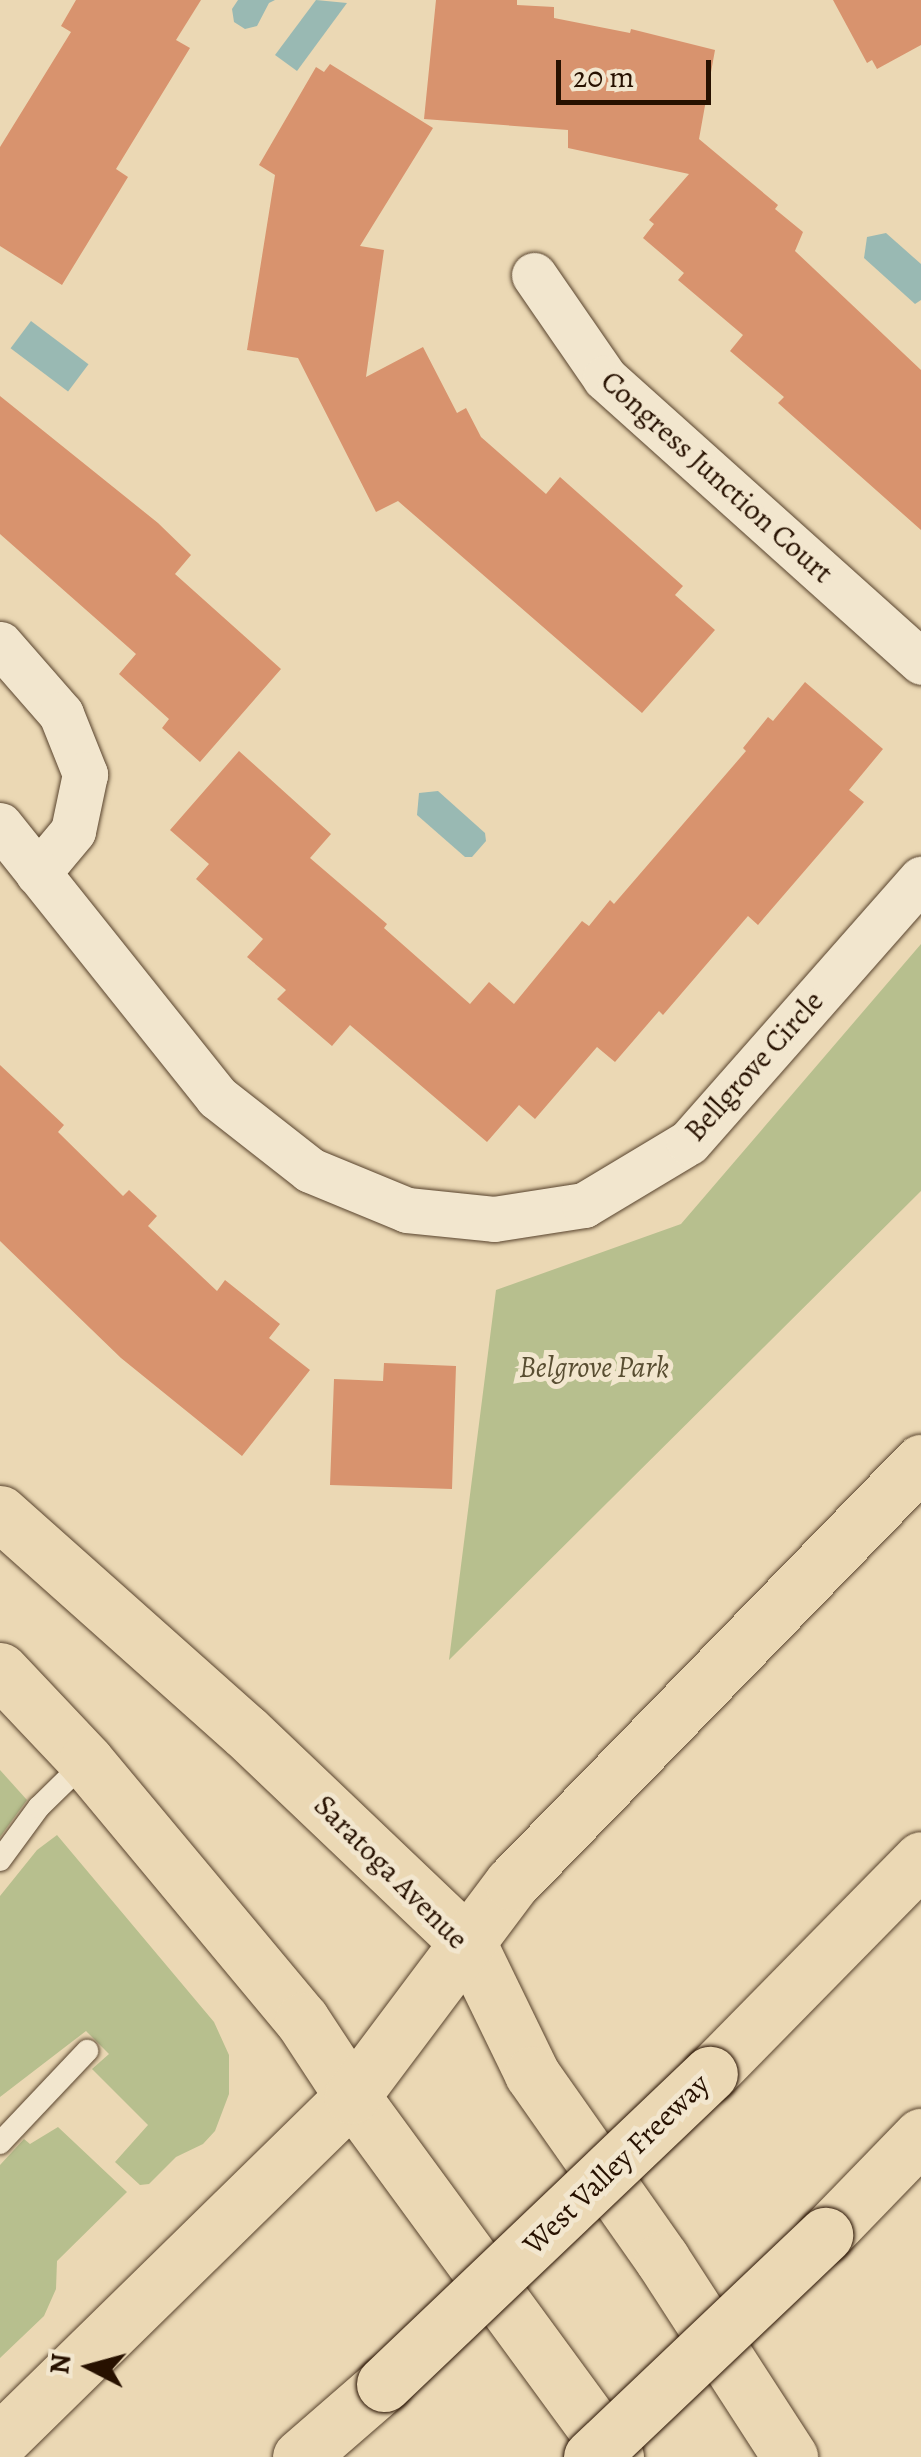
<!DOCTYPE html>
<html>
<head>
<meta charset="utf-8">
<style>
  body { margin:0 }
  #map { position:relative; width:921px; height:2457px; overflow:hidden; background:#ebd8b4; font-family:Alegreya,serif }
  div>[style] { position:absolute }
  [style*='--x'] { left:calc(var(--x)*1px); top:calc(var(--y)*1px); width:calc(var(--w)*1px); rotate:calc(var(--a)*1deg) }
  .green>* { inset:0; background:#b7bf8e }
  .water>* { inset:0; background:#99b9b3; transform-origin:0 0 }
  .building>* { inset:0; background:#d8936e }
  .roads { filter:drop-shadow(0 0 2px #58432d) drop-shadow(0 0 2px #58432d) }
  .service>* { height:22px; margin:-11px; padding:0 11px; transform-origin:11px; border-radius:11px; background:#f2e6ce }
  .minor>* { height:45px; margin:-22.5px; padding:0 22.5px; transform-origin:22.5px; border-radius:22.5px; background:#f2e6ce }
  .trunk>* { height:55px; margin:-27.5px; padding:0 27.5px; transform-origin:27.5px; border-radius:27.5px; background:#ebd8b4 }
  .motorway>* { height:55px; margin:-27.5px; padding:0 27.5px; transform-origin:27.5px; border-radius:27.5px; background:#ebd8b4 }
  .bridges { filter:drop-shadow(0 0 2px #271100) drop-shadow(0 0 2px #271100) }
  .motorway-bridge>* { height:55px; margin:-27.5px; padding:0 27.5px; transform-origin:27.5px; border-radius:27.5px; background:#ebd8b4 }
  span { translate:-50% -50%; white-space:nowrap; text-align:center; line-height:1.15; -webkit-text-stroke:10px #f2e6ce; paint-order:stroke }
  .street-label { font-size:30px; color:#271100 }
  .park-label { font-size:30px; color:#594e32; font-style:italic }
  .north { position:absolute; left:40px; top:2317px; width:100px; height:100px; -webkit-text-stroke:8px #f2e6ce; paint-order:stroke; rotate:276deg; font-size:28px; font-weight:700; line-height:40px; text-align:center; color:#271100 }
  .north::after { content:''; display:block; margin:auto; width:35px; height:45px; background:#271100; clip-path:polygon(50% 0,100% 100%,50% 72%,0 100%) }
  .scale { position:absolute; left:556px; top:60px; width:155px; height:45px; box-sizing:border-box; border:5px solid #271100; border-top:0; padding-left:12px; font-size:30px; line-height:35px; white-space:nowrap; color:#271100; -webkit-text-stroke:8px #f2e6ce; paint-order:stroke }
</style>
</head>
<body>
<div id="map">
  <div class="green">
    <div style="clip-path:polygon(921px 944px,921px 1191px,449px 1660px,496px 1290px,681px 1224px)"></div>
    <div style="clip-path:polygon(0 1770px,27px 1800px,0 1837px)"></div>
    <div style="clip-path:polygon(57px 1835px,214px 2022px,229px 2055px,229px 2094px,215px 2131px,203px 2144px,176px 2157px,149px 2184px,140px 2185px,115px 2162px,148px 2125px,92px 2069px,109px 2054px,86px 2031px,0 2097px,0 1896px,37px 1850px)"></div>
    <div style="clip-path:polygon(58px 2127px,127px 2192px,57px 2261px,56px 2289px,44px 2316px,0 2358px,0 2165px,24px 2139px,30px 2144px)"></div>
  </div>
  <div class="water">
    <div style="clip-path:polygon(238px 0,275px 0,269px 3px,257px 26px,245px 29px,234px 22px,232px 9px)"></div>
    <div style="clip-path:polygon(316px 0,347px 3px,297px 71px,275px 55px)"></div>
    <div style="clip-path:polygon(886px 233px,921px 264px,921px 300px,915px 304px,864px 258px,867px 237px)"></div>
    <div style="left:31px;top:321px;width:72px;height:34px;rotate:37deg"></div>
    <div style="clip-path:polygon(438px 791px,485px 833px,486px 841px,472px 857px,465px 857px,417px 815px,419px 793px)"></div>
  </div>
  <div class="building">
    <div style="clip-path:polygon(76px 0,201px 0,176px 40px,190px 48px,116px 169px,128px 177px,62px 285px,0 246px,0 147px,71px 32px,61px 26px)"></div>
    <div style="clip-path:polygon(436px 0,517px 0,517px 5px,554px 7px,554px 18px,630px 33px,631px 29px,715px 50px,699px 139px,778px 205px,775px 209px,803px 232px,795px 251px,921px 370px,921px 530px,778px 403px,784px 397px,730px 351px,743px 335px,678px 280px,684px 273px,643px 238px,654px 224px,649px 220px,689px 174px,568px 148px,568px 130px,424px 119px)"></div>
    <div style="clip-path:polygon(833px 0,921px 0,921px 45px,877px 69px,872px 60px,867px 63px)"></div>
    <div style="clip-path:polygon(330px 64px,433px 128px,360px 246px,384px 250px,366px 377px,423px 347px,457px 413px,466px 408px,481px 437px,546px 494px,560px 477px,683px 586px,675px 595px,715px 630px,642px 713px,398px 501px,376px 512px,298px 358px,247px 350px,275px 175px,259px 165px,316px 67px,324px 72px)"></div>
    <div style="clip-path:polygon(0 396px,158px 523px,191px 555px,175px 574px,281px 669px,200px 762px,162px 728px,169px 719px,119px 674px,136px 654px,0 534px)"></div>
    <div style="clip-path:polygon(805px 682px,883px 749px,849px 790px,864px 802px,758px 925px,748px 916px,663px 1015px,659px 1011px,615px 1062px,597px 1047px,535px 1119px,519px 1105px,487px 1142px,350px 1025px,332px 1046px,277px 999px,286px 990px,247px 957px,263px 939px,196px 879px,209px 864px,170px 830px,239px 751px,331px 834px,310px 858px,387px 924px,384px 928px,470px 1004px,489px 982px,514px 1004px,582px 921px,589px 926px,610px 900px,614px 904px,746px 751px,743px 748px,768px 717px,773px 721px)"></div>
    <div style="clip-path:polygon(0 1065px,64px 1125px,58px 1132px,123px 1196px,129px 1190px,157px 1216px,148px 1226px,217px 1291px,225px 1280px,280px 1324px,269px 1338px,310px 1370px,242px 1456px,121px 1358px,0 1241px)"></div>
    <div style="clip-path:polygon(384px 1363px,456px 1366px,452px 1489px,330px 1485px,334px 1379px,383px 1381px)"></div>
  </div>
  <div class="roads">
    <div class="service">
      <div style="--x:0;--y:1860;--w:66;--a:-53.7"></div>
      <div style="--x:39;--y:1807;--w:66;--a:-44.4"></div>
      <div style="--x:0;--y:2143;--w:127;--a:-46.6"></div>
    </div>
    <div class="minor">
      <div style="--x:534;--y:275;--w:125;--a:55.4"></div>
      <div style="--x:605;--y:378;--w:425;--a:41.9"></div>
      <div style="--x:0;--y:644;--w:93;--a:48.9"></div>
      <div style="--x:61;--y:714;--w:65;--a:68.2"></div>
      <div style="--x:85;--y:774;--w:58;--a:101.9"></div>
      <div style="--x:73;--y:831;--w:55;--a:129.8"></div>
      <div style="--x:0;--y:825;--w:348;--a:51.4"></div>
      <div style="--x:217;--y:1097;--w:118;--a:38.1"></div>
      <div style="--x:310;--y:1170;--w:105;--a:22.4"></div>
      <div style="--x:407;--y:1210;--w:87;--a:5.9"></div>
      <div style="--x:494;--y:1219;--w:91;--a:-8.8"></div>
      <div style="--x:584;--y:1205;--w:122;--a:-31"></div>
      <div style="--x:689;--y:1142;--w:351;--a:-48.6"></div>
    </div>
    <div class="trunk">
      <div style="--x:0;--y:1513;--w:329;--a:41.7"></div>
      <div style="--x:246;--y:1732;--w:308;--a:43.6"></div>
      <div style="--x:469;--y:1944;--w:144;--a:64.1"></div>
      <div style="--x:532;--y:2074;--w:226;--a:54.9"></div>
      <div style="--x:662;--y:2259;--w:236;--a:57.1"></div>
      <div style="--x:0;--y:1670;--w:125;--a:46.6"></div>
      <div style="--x:86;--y:1761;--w:337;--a:50.2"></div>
      <div style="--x:302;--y:2020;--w:91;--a:56.7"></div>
      <div style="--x:352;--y:2096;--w:447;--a:53.8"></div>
    </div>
    <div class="motorway">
      <div style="--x:710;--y:2074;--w:301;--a:-45.5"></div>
      <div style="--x:825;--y:2235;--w:138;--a:-45.9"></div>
      <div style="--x:0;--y:2441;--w:493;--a:-44.4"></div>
      <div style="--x:352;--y:2096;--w:266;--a:-53.1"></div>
      <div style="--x:512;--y:1883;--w:587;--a:-45.83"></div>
      <div style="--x:300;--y:2457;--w:111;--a:-41"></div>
    </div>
  </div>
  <div class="bridges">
    <div class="motorway-bridge">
      <div style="--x:384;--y:2384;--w:450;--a:-43.6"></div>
      <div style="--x:591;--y:2457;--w:323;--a:-43.5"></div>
    </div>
  </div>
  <div class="street-label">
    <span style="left:717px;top:477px;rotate:42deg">Congress Junction Court</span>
    <span style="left:754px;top:1066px;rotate:-48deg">Bellgrove Circle</span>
    <span style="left:391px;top:1872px;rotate:45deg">Saratoga Avenue</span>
    <span style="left:616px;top:2164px;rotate:-44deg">West Valley Freeway</span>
  </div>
  <div class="park-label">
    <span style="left:594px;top:1367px">Belgrove Park</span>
  </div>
  <div class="north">N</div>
  <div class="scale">20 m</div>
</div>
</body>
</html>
